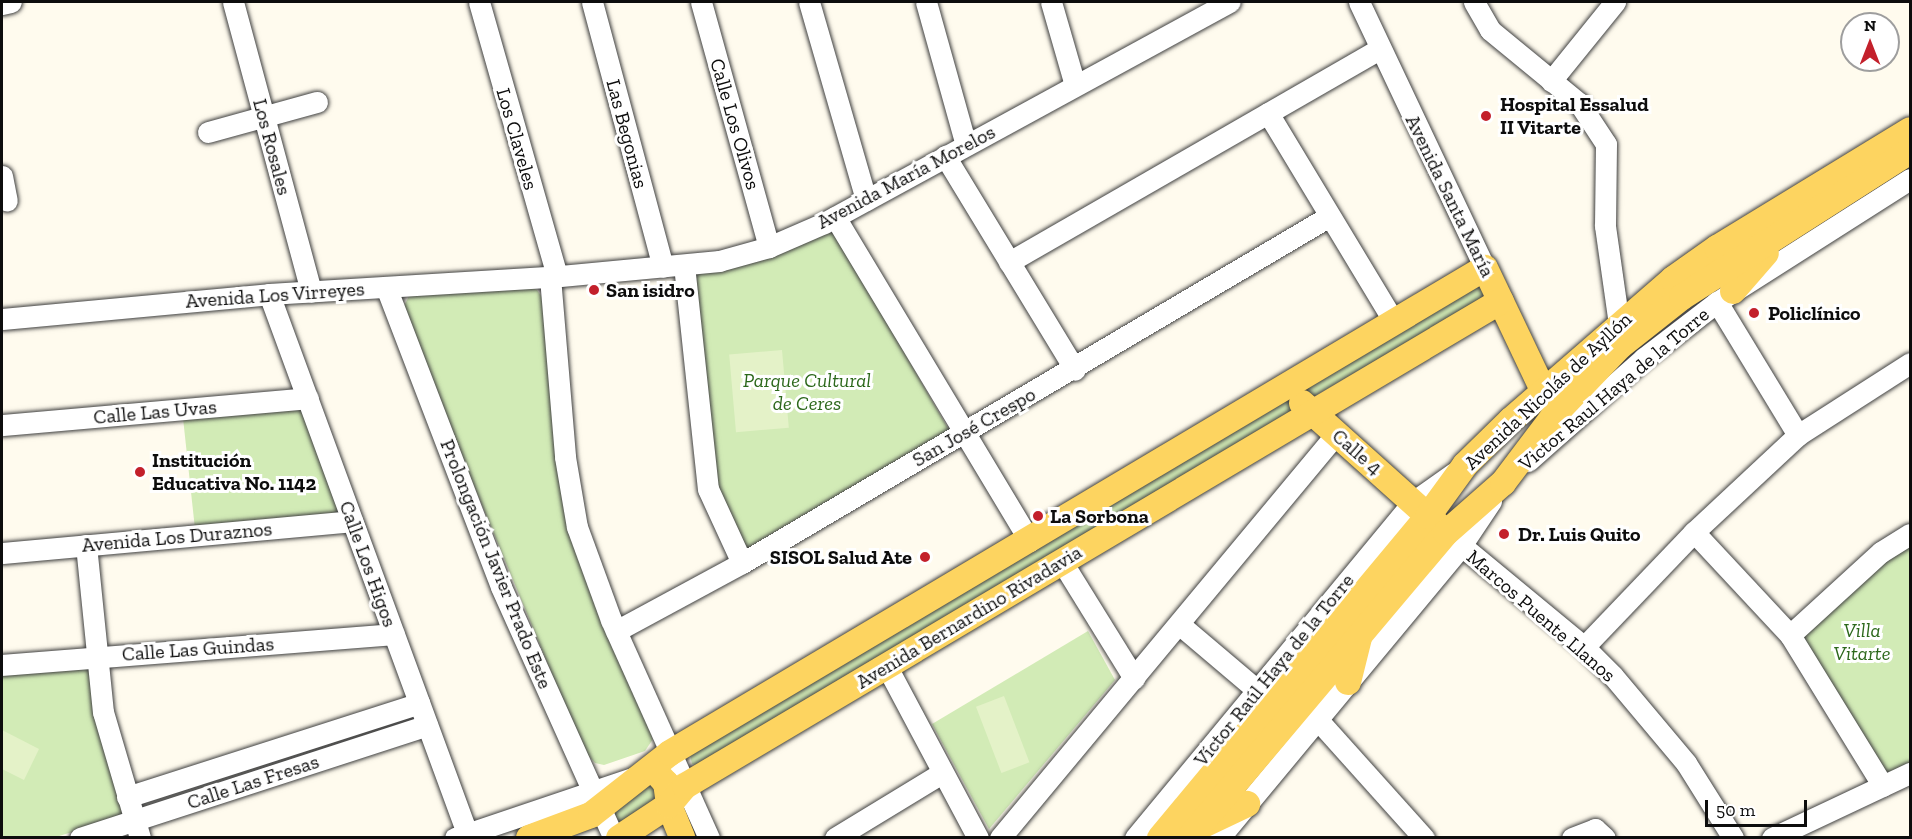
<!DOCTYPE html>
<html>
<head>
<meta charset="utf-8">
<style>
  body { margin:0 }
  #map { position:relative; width:1912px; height:839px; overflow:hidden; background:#fffbee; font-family:"Zilla Slab",serif }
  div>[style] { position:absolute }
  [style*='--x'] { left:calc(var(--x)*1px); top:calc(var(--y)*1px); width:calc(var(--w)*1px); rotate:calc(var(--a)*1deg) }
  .green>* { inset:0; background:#d2ebb6; transform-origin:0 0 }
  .pitch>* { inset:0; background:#e4f2c8; transform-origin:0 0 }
  .roads { filter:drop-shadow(0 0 2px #404040) drop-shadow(0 0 2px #404040) }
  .minor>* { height:21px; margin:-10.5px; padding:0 10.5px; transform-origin:10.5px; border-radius:10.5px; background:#fff }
  .major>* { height:26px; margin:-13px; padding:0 13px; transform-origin:13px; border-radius:13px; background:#fdd460 }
  .dots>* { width:16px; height:16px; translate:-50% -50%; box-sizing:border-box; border:3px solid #fff; border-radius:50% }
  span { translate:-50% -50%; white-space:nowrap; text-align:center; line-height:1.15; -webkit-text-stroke:6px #fff; paint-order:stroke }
  .poi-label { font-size:20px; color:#0d0d0d; font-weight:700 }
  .left { translate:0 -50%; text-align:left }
  .right { translate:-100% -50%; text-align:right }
  .street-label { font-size:20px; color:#0d0d0d }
  .park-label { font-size:20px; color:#2c681b; font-style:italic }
  .frame { position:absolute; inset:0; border:3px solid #0d0d0d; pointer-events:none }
  .north { position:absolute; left:1840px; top:12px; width:60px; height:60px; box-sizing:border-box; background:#fff; border:2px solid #9e9e9e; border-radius:50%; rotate:0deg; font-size:16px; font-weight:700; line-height:24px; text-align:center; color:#0d0d0d }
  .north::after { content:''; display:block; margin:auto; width:21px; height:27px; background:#c3202b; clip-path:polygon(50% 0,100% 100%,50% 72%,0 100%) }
  .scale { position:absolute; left:1705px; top:800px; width:102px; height:27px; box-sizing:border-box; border:3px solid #0d0d0d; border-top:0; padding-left:8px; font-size:18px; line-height:21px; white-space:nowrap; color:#0d0d0d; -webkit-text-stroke:4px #fff; paint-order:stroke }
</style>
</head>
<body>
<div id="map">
  <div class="green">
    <div style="clip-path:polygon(832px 228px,949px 430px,746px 549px,715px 482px,691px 271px)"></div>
    <div style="clip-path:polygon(527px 285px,537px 290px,544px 300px,558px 437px,653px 739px,645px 751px,604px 765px,595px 763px,584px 751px,404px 317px,404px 306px,410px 294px)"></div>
    <div style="left:1479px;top:285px;width:14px;height:203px;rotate:60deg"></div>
    <div style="clip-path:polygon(1288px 399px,1294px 410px,696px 765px,692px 764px,690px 755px)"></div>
    <div style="clip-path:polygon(305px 406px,344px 513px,195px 529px,183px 418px)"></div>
    <div style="clip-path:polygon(1910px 544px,1910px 764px,1886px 775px,1801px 634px,1882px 562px)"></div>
    <div style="clip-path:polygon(1088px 631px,1115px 680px,989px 829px,932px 724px)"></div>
    <div style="clip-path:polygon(88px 665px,127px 815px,56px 837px,2px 838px,2px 673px)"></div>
    <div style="clip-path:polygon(650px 781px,658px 796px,619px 826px,612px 811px)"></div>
  </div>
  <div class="pitch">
    <div style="left:782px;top:350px;width:78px;height:53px;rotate:85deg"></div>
    <div style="left:1004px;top:696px;width:71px;height:30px;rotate:69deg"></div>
    <div style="clip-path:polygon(2px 730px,39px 749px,24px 780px,2px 769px)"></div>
  </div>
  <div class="roads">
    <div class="minor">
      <div style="--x:233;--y:2;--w:300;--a:74.9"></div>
      <div style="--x:479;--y:2;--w:285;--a:74.1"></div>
      <div style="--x:592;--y:2;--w:274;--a:75"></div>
      <div style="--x:701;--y:2;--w:254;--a:74.5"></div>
      <div style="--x:809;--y:2;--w:206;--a:73.9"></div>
      <div style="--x:926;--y:2;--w:148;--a:74.4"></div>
      <div style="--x:1051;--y:2;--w:86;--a:73.9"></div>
      <div style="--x:1359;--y:2;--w:294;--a:64.7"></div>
      <div style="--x:1474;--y:2;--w:32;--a:60"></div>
      <div style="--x:1490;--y:30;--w:115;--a:39.4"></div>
      <div style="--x:1579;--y:103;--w:49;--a:56.6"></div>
      <div style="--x:1606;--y:144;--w:82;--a:90.7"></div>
      <div style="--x:1605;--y:226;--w:99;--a:81.9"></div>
      <div style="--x:2;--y:4;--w:9;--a:-13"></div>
      <div style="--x:1551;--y:81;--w:102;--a:-51"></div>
      <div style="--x:1268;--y:113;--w:244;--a:58.9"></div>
      <div style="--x:208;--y:132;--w:113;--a:-15.4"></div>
      <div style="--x:945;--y:156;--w:250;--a:58.7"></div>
      <div style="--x:2;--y:176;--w:25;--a:79"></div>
      <div style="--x:835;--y:217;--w:378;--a:59"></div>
      <div style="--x:1009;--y:262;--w:427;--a:-29.9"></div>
      <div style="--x:684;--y:265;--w:225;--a:83.9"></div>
      <div style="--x:708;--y:489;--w:81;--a:65.3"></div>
      <div style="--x:550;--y:277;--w:181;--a:85.2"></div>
      <div style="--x:565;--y:457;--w:71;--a:80.3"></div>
      <div style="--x:577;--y:527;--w:99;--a:69.9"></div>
      <div style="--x:611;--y:620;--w:239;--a:65.8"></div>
      <div style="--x:386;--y:287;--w:321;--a:69"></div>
      <div style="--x:501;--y:587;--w:275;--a:65.8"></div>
      <div style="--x:269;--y:294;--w:574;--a:69.83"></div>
      <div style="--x:1717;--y:302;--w:156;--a:58.7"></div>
      <div style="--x:2;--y:319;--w:268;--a:-5.3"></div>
      <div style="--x:269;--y:294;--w:282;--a:-3.5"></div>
      <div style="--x:550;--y:277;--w:170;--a:-5.4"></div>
      <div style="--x:719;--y:261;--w:52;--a:-15.6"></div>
      <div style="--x:769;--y:247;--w:60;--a:-23.6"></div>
      <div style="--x:824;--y:223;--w:462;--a:-28.6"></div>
      <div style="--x:2;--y:425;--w:307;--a:-5"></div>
      <div style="--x:1528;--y:461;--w:155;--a:-41.6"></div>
      <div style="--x:1644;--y:358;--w:92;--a:-37.5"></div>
      <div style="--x:1717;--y:302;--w:229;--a:-32.5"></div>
      <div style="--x:1694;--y:532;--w:141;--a:47"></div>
      <div style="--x:1790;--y:635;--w:177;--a:58.4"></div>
      <div style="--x:1450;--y:536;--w:174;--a:39.6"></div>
      <div style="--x:1584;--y:647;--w:41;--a:45"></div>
      <div style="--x:1613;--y:676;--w:114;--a:50"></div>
      <div style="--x:1686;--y:763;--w:89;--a:57.9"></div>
      <div style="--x:86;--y:545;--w:168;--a:84.2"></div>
      <div style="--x:103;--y:712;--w:131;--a:73.6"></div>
      <div style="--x:2;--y:553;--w:351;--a:-5.2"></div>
      <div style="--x:1062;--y:562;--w:137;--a:58.2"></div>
      <div style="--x:1179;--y:624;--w:104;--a:40.3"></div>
      <div style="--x:616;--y:631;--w:143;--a:-28.4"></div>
      <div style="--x:742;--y:563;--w:681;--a:-30.56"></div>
      <div style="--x:1790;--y:635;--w:123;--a:-42.4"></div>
      <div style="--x:1881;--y:552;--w:34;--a:-32"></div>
      <div style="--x:1584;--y:647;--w:159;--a:-46.3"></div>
      <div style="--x:1694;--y:532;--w:142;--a:-43"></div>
      <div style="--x:1798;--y:435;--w:133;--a:-32.7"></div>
      <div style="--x:2;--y:665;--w:393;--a:-4.5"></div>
      <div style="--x:887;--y:667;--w:194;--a:62"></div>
      <div style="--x:1318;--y:720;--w:159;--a:48.1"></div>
      <div style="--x:127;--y:797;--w:307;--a:-17.8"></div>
      <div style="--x:80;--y:838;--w:365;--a:-18"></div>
      <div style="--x:455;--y:838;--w:190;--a:-18.7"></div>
      <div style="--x:835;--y:838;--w:125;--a:-31.3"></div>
      <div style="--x:1000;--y:838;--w:527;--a:-50.24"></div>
      <div style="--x:1135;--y:838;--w:436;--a:-50.4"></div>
      <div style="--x:1413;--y:502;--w:50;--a:-35.3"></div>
      <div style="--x:1219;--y:838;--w:379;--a:-50.3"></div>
      <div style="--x:1461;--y:546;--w:54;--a:-56.3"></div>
      <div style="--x:1572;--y:838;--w:25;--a:-21"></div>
      <div style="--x:1595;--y:829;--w:13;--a:42"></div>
      <div style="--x:1772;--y:838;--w:153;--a:-25.2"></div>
    </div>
    <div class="major">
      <div style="--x:1733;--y:291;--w:50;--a:-49"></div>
      <div style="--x:1302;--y:403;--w:186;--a:41.9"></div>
      <div style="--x:1348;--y:682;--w:45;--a:-76"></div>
      <div style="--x:652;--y:768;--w:21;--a:47"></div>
      <div style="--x:666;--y:783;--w:22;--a:82"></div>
      <div style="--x:669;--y:805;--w:35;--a:68"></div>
      <div style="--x:1203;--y:825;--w:49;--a:-25.5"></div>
      <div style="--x:529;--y:838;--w:66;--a:-20.4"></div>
      <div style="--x:591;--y:815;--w:100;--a:-38.1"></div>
      <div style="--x:670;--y:753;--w:948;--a:-30.76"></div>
      <div style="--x:1485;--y:268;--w:135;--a:64.6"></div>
      <div style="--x:619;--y:838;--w:60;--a:-33.4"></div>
      <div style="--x:669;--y:805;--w:25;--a:-50"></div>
      <div style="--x:685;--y:786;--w:949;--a:-30.73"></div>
      <div style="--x:1160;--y:838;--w:419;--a:-50.2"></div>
      <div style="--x:1428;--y:516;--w:63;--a:-54"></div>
      <div style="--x:1465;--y:465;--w:64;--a:-44.4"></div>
      <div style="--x:1511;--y:420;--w:215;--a:-41"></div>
      <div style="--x:1673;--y:279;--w:54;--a:-35.2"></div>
      <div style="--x:1717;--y:248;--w:226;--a:-31.4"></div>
      <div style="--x:1189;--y:838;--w:399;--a:-49.9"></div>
      <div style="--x:1446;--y:533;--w:76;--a:-41.3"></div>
      <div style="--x:1503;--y:483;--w:88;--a:-52.9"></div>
      <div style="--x:1556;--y:413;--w:93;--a:-46.3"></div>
      <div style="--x:1620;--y:346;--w:79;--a:-38.3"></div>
      <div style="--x:1682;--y:297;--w:271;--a:-32.6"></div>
    </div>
  </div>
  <div class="dots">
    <div style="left:1486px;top:116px;background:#c3202b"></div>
    <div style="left:594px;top:290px;background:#c3202b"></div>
    <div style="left:1754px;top:313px;background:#c3202b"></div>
    <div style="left:140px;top:472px;background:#c3202b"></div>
    <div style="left:1038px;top:516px;background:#c3202b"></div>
    <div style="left:1504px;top:534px;background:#c3202b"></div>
    <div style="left:925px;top:557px;background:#c3202b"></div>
  </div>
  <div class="poi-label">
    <span class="left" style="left:1500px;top:116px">Hospital Essalud<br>II Vitarte</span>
    <span class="left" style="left:606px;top:290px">San isidro</span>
    <span class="left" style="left:1768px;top:313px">Policlínico</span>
    <span class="left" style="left:152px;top:472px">Institución<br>Educativa No. 1142</span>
    <span class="left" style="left:1050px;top:516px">La Sorbona</span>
    <span class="left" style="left:1518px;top:534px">Dr. Luis Quito</span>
    <span class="right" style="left:912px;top:557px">SISOL Salud Ate</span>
  </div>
  <div class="street-label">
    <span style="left:735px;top:124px;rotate:74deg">Calle Los Olivos</span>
    <span style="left:627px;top:134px;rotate:75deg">Las Begonias</span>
    <span style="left:517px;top:139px;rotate:74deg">Los Claveles</span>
    <span style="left:272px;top:147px;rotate:75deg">Los Rosales</span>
    <span style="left:906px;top:177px;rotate:-28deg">Avenida María Morelos</span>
    <span style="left:1450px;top:196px;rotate:64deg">Avenida Santa María</span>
    <span style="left:275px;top:295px;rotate:-4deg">Avenida Los Virreyes</span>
    <span style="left:1614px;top:389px;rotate:-40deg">Victor Raul Haya de la Torre</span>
    <span style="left:1548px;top:391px;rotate:-43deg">Avenida Nicolás de Ayllón</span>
    <span style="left:155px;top:412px;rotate:-5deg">Calle Las Uvas</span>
    <span style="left:974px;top:427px;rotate:-30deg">San José Crespo</span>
    <span style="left:1357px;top:452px;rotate:41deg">Calle 4</span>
    <span style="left:177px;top:537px;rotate:-5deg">Avenida Los Duraznos</span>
    <span style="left:368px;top:564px;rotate:70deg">Calle Los Higos</span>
    <span style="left:496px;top:564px;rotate:68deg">Prolongación Javier Prado Este</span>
    <span style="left:1541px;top:616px;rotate:41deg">Marcos Puente Llanos</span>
    <span style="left:969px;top:617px;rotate:-31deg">Avenida Bernardino Rivadavia</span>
    <span style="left:198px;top:649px;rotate:-4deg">Calle Las Guindas</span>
    <span style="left:1274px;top:670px;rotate:-51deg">Víctor Raúl Haya de la Torre</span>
    <span style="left:253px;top:782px;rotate:-18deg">Calle Las Fresas</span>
  </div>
  <div class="park-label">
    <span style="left:807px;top:392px">Parque Cultural<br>de Ceres</span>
    <span style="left:1862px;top:642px">Villa<br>Vitarte</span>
  </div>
  <div class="frame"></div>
  <div class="north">N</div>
  <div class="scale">50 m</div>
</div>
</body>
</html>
